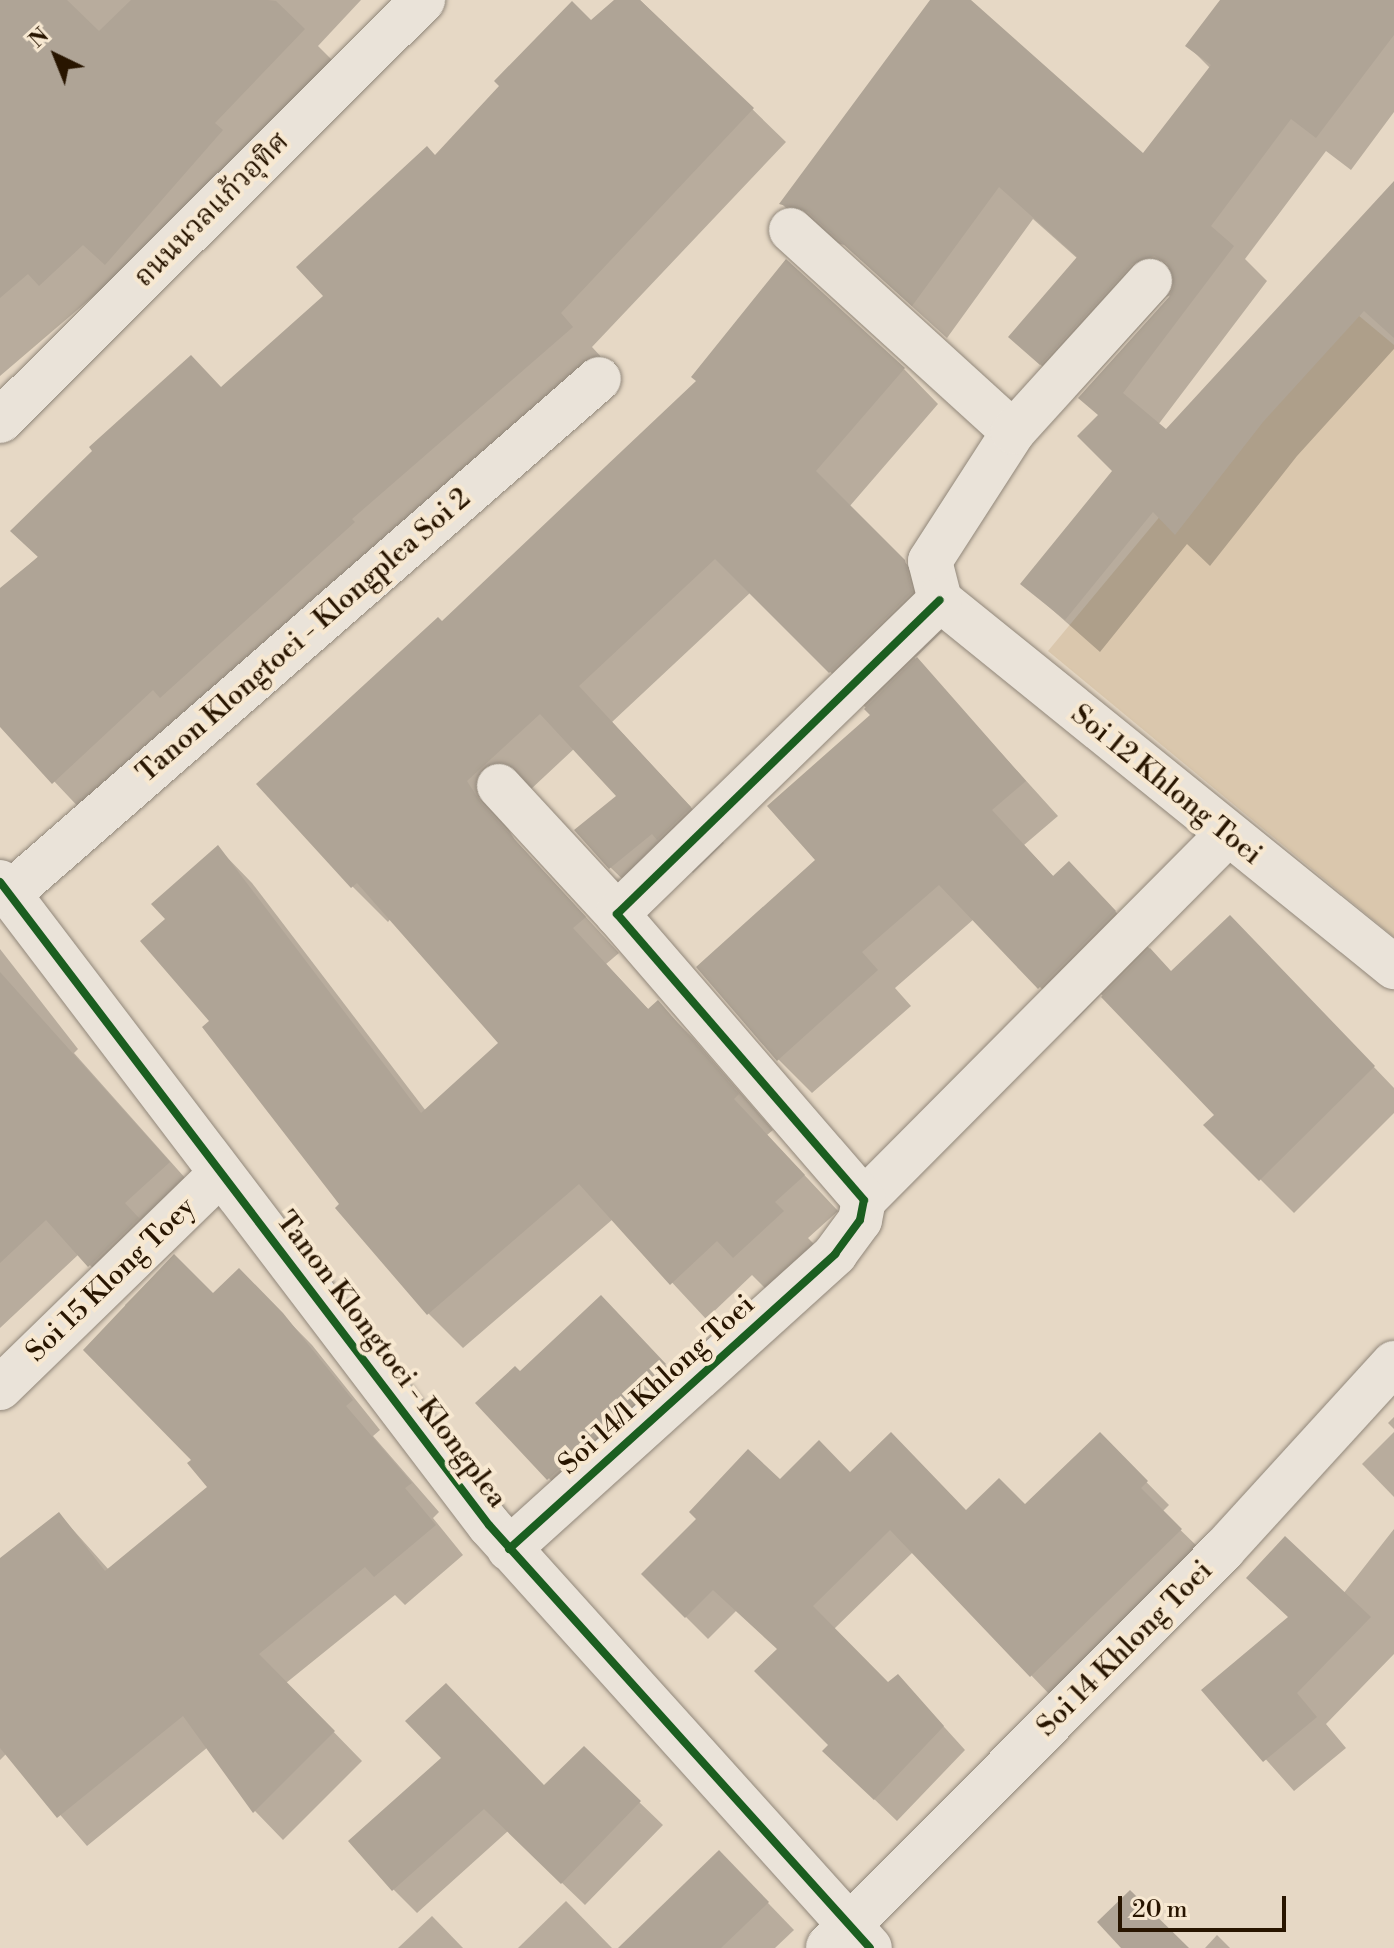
<!DOCTYPE html>
<html>
<head>
<meta charset="utf-8">
<style>
  body { margin:0 }
  #map { position:relative; width:1394px; height:1948px; overflow:hidden; background:#e6d8c5; font-family:"Libre Bodoni","Noto Serif Thai",serif }
  div>[style] { position:absolute }
  [style*='--x'] { left:calc(var(--x)*1px); top:calc(var(--y)*1px); width:calc(var(--w)*1px); rotate:calc(var(--a)*1deg) }
  .green>* { inset:0; background:#dac7ad }
  .shadow>* { inset:0; background:#0003 }
  .building>* { inset:0; background:#afa496 }
  .roads { filter:drop-shadow(0 0 2px #91877a) drop-shadow(0 0 2px #91877a) }
  .minor>* { height:44px; margin:-22px; padding:0 22px; transform-origin:22px; border-radius:22px; background:#eae3d9 }
  .cycleway>* { height:8px; margin:-4px; padding:0 4px; transform-origin:4px; border-radius:4px; background:#1b5e20 }
  span { translate:-50% -50%; white-space:nowrap; text-align:center; line-height:1.15; -webkit-text-stroke:8px #f7e8d1; paint-order:stroke }
  .street-label { font-size:28px; color:#281500 }
  .north { position:absolute; left:16px; top:16px; width:80px; height:80px; -webkit-text-stroke:6px #f7e8d1; paint-order:stroke; rotate:317deg; font-size:22px; font-weight:700; line-height:32px; text-align:center; color:#281500 }
  .north::after { content:''; display:block; margin:auto; width:28px; height:36px; background:#281500; clip-path:polygon(50% 0,100% 100%,50% 72%,0 100%) }
  .scale { position:absolute; left:1118px; top:1896px; width:168px; height:36px; box-sizing:border-box; border:4px solid #281500; border-top:0; padding-left:10px; font-size:24px; line-height:28px; white-space:nowrap; color:#281500; -webkit-text-stroke:6px #f7e8d1; paint-order:stroke }
</style>
</head>
<body>
<div id="map">
  <div class="green">
    <div style="clip-path:polygon(1340px 300px,1394px 345px,1394px 937px,1048px 651px)"></div>
  </div>
  <div class="shadow">
    <div style="clip-path:polygon(0 0,361px 0,318px 46px,335px 63px,117px 276px,0 376px)"></div>
    <div style="clip-path:polygon(617px 0,640px 0,786px 142px,592px 347px,604px 360px,86px 815px,0 724px,0 591px,326px 296px,435px 158px)"></div>
    <div style="clip-path:polygon(933px 0,969px 0,1144px 156px,1211px 69px,1188px 46px,1222px 0,1394px 0,1394px 112px,1351px 170px,1326px 151px,1245px 259px,1267px 281px,1158px 425px,1166px 432px,1394px 184px,1394px 349px,1297px 456px,1210px 566px,1187px 544px,1100px 652px,1023px 584px,1115px 471px,1099px 416px,1174px 294px,1166px 297px,1075px 397px,1011px 337px,1078px 259px,1033px 219px,947px 338px,844px 245px,815px 237px,782px 204px)"></div>
    <div style="clip-path:polygon(904px 369px,938px 404px,849px 507px,940px 597px,946px 628px,915px 658px,1058px 816px,1024px 845px,1054px 877px,1103px 898px,1172px 973px,1263px 951px,1394px 1088px,1394px 1113px,1294px 1213px,1206px 1125px,1217px 1115px,1101px 994px,1074px 1022px,974px 919px,895px 988px,911px 1006px,812px 1093px,778px 1059px,818px 861px,873px 715px,751px 592px,612px 722px,724px 843px,693px 873px,688px 868px,646px 902px,611px 868px,577px 831px,619px 796px,575px 748px,501px 817px,515px 840px,619px 953px,606px 964px,650px 1011px,658px 1003px,693px 1038px,773px 1130px,767px 1135px,838px 1211px,808px 1238px,817px 1247px,769px 1292px,752px 1275px,706px 1319px,613px 1219px,463px 1348px,428px 1313px,342px 1205px,212px 1021px,168px 920px,218px 848px,252px 883px,426px 1111px,500px 1043px,391px 918px,388px 922px,353px 887px,258px 784px,442px 624px)"></div>
    <div style="clip-path:polygon(0 949px,78px 1049px,74px 1053px,202px 1197px,157px 1238px,171px 1253px,123px 1299px,79px 1254px,0 1328px)"></div>
    <div style="clip-path:polygon(174px 1256px,213px 1296px,239px 1271px,312px 1345px,380px 1430px,373px 1436px,439px 1512px,433px 1518px,463px 1555px,405px 1605px,395px 1595px,286px 1683px,362px 1761px,283px 1840px,255px 1811px,208px 1747px,87px 1846px,7px 1753px,0 1760px,0 1561px,59px 1514px,109px 1570px,210px 1487px,125px 1305px)"></div>
    <div style="clip-path:polygon(601px 1298px,678px 1378px,562px 1492px,478px 1403px,520px 1373px)"></div>
    <div style="clip-path:polygon(1394px 1417px,1394px 1429px,1388px 1423px)"></div>
    <div style="clip-path:polygon(1394px 1432px,1394px 1497px,1362px 1464px)"></div>
    <div style="clip-path:polygon(1100px 1435px,1169px 1505px,1162px 1512px,1203px 1552px,1053px 1698px,913px 1552px,834px 1629px,888px 1685px,898px 1676px,965px 1750px,897px 1821px,847px 1773px,779px 1650px,737px 1610px,708px 1639px,643px 1574px,780px 1481px,850px 1474px,966px 1512px,1026px 1507px)"></div>
    <div style="clip-path:polygon(1394px 1529px,1394px 1654px,1326px 1724px,1346px 1748px,1294px 1791px,1204px 1690px,1343px 1594px)"></div>
    <div style="clip-path:polygon(584px 1749px,663px 1825px,585px 1905px,508px 1831px,417px 1913px,393px 1889px,444px 1759px,544px 1788px)"></div>
    <div style="clip-path:polygon(746px 1880px,794px 1930px,775px 1948px,621px 1948px)"></div>
    <div style="clip-path:polygon(566px 1901px,612px 1948px,518px 1948px)"></div>
    <div style="clip-path:polygon(432px 1916px,463px 1948px,398px 1948px)"></div>
    <div style="clip-path:polygon(1217px 1935px,1230px 1948px,1205px 1948px)"></div>
  </div>
  <div class="building">
    <div style="clip-path:polygon(0 0,67px 0,99px 31px,131px 0,268px 0,276px 1px,305px 29px,215px 123px,223px 130px,105px 265px,83px 245px,39px 286px,28px 274px,0 298px)"></div>
    <div style="clip-path:polygon(614px 0,640px 0,754px 108px,561px 313px,573px 327px,352px 519px,355px 522px,160px 698px,153px 690px,52px 784px,0 727px,0 588px,38px 557px,10px 531px,92px 451px,89px 447px,191px 355px,221px 387px,231px 378px,323px 296px,296px 267px,427px 146px,435px 155px,499px 86px,494px 81px,572px 1px,591px 20px)"></div>
    <div style="clip-path:polygon(930px 0,971px 0,1143px 153px,1211px 65px,1185px 46px,1220px 0,1394px 0,1394px 35px,1316px 138px,1291px 119px,1211px 226px,1234px 246px,1123px 393px,1166px 429px,1394px 181px,1394px 338px,1364px 311px,1263px 422px,1175px 535px,1153px 512px,1065px 620px,1020px 584px,1112px 471px,1077px 436px,1098px 415px,1078px 398px,1169px 297px,1174px 286px,1167px 263px,1154px 256px,1132px 264px,1040px 365px,1008px 337px,1077px 257px,999px 187px,912px 306px,808px 212px,779px 204px)"></div>
    <div style="clip-path:polygon(786px 259px,905px 368px,816px 471px,905px 560px,912px 592px,829px 673px,715px 559px,579px 686px,691px 807px,657px 840px,652px 834px,609px 869px,574px 830px,616px 796px,540px 714px,467px 781px,481px 803px,586px 917px,573px 928px,648px 1009px,658px 1000px,739px 1094px,734px 1099px,805px 1175px,775px 1202px,784px 1211px,733px 1258px,717px 1241px,670px 1285px,579px 1184px,427px 1315px,335px 1208px,339px 1204px,202px 1027px,209px 1021px,140px 941px,165px 919px,151px 904px,218px 845px,421px 1113px,498px 1043px,357px 883px,351px 888px,256px 784px,438px 617px,442px 621px,696px 381px,691px 377px)"></div>
    <div style="clip-path:polygon(917px 657px,1026px 781px,992px 810px,1053px 876px,1069px 861px,1116px 911px,1038px 989px,939px 885px,862px 952px,878px 970px,777px 1061px,696px 967px,815px 860px,767px 806px,870px 715px,864px 709px)"></div>
    <div style="clip-path:polygon(1230px 915px,1375px 1066px,1259px 1181px,1203px 1125px,1214px 1115px,1101px 997px,1150px 948px,1171px 971px)"></div>
    <div style="clip-path:polygon(0 972px,170px 1162px,125px 1203px,139px 1218px,88px 1267px,46px 1220px,0 1263px)"></div>
    <div style="clip-path:polygon(174px 1254px,213px 1293px,239px 1268px,283px 1313px,353px 1400px,346px 1406px,412px 1483px,405px 1488px,436px 1525px,374px 1577px,365px 1567px,259px 1654px,335px 1731px,253px 1813px,183px 1716px,57px 1818px,0 1748px,0 1558px,59px 1512px,105px 1571px,207px 1487px,187px 1463px,191px 1460px,83px 1350px)"></div>
    <div style="clip-path:polygon(601px 1295px,666px 1364px,631px 1396px,635px 1401px,547px 1480px,475px 1403px,515px 1366px,520px 1371px)"></div>
    <div style="clip-path:polygon(891px 1432px,966px 1510px,999px 1478px,1025px 1504px,1100px 1432px,1148px 1481px,1141px 1488px,1182px 1529px,1030px 1677px,890px 1530px,813px 1606px,888px 1682px,898px 1674px,944px 1726px,874px 1800px,822px 1751px,828px 1745px,754px 1671px,777px 1649px,713px 1590px,685px 1618px,641px 1574px,696px 1519px,689px 1512px,748px 1449px,780px 1479px,819px 1440px,850px 1472px)"></div>
    <div style="clip-path:polygon(1285px 1536px,1371px 1617px,1297px 1693px,1317px 1717px,1263px 1762px,1201px 1690px,1288px 1617px,1246px 1578px)"></div>
    <div style="clip-path:polygon(446px 1683px,544px 1785px,584px 1746px,641px 1801px,561px 1884px,484px 1809px,392px 1891px,348px 1841px,441px 1758px,405px 1721px)"></div>
    <div style="clip-path:polygon(719px 1850px,769px 1902px,721px 1948px,618px 1948px)"></div>
    <div style="clip-path:polygon(1130px 1890px,1189px 1948px,1121px 1948px,1097px 1922px)"></div>
  </div>
  <div class="roads">
    <div class="minor">
      <div style="--x:791;--y:230;--w:300;--a:42.3"></div>
      <div style="--x:0;--y:421;--w:597;--a:-44.86"></div>
      <div style="--x:940;--y:600;--w:584;--a:38.95"></div>
      <div style="--x:940;--y:600;--w:40;--a:-104.4"></div>
      <div style="--x:930;--y:561;--w:153;--a:-57.2"></div>
      <div style="--x:1013;--y:432;--w:204;--a:-47.8"></div>
      <div style="--x:499;--y:786;--w:174;--a:47.3"></div>
      <div style="--x:0;--y:882;--w:808;--a:52.75"></div>
      <div style="--x:489;--y:1525;--w:569;--a:47.99"></div>
      <div style="--x:9;--y:894;--w:783;--a:-41.12"></div>
      <div style="--x:864;--y:1200;--w:513;--a:-45.16"></div>
      <div style="--x:0;--y:1388;--w:308;--a:-44.2"></div>
      <div style="--x:509;--y:1549;--w:440;--a:-42.1"></div>
      <div style="--x:835;--y:1254;--w:42;--a:-53.7"></div>
      <div style="--x:860;--y:1220;--w:20;--a:-79"></div>
      <div style="--x:864;--y:1200;--w:378;--a:-130.8"></div>
      <div style="--x:617;--y:914;--w:450;--a:-44.2"></div>
      <div style="--x:828;--y:1947;--w:561;--a:-45.14"></div>
      <div style="--x:1224;--y:1549;--w:252;--a:-47.6"></div>
    </div>
  </div>
  <div class="cycleway">
    <div style="--x:0;--y:882;--w:808;--a:52.75"></div>
    <div style="--x:489;--y:1525;--w:569;--a:47.99"></div>
    <div style="--x:509;--y:1549;--w:440;--a:-42.1"></div>
    <div style="--x:835;--y:1254;--w:42;--a:-53.7"></div>
    <div style="--x:860;--y:1220;--w:20;--a:-79"></div>
    <div style="--x:864;--y:1200;--w:378;--a:-130.8"></div>
    <div style="--x:617;--y:914;--w:450;--a:-44.2"></div>
  </div>
  <div class="street-label">
    <span style="left:212px;top:210px;rotate:-45deg">ถนนนวลแก้วอุทิศ</span>
    <span style="left:304px;top:636px;rotate:-41deg">Tanon Klongtoei - Klongplea Soi 2</span>
    <span style="left:1166px;top:785px;rotate:39deg">Soi 12 Khlong Toei</span>
    <span style="left:111px;top:1280px;rotate:-44deg">Soi 15 Klong Toey</span>
    <span style="left:391px;top:1360px;rotate:53deg">Tanon Klongtoei - Klongplea</span>
    <span style="left:657px;top:1385px;rotate:-42deg">Soi 14/1 Khlong Toei</span>
    <span style="left:1125px;top:1649px;rotate:-45deg">Soi 14 Khlong Toei</span>
  </div>
  <div class="north">N</div>
  <div class="scale">20 m</div>
</div>
</body>
</html>
